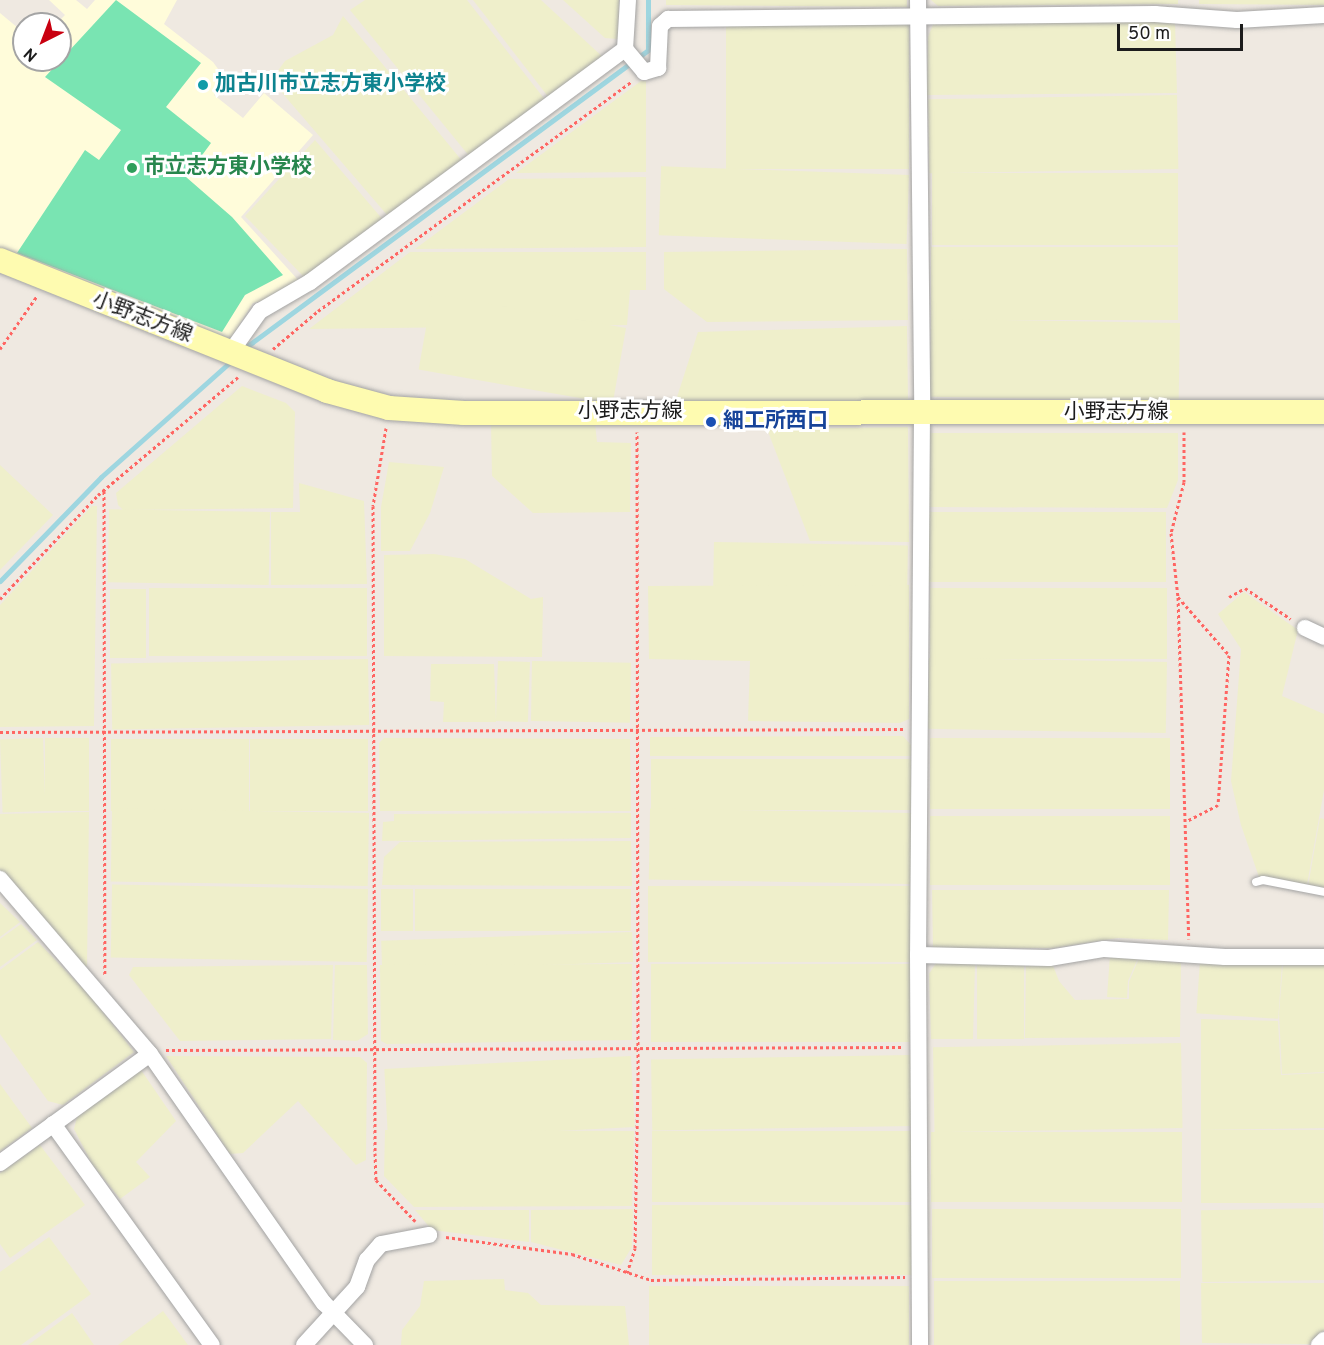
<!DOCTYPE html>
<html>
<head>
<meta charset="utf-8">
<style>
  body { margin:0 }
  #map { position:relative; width:1324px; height:1345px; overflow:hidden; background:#efe9e1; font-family:Overpass,"Noto Sans JP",sans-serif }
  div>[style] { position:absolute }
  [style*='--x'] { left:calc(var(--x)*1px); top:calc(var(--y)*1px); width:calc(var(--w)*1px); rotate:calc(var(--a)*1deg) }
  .education>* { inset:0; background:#fffcda }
  .farmland>* { inset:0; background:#efefcb; transform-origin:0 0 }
  .pitch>* { inset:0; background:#79e4b2 }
  .stream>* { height:5px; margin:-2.5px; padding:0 2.5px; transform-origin:2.5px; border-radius:2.5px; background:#9ed6e0 }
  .path>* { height:3px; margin-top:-1.5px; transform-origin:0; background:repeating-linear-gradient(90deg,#ff6562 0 3px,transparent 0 6px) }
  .roads { filter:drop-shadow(0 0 2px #a3a3a3) drop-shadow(0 0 2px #a3a3a3) }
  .lane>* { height:8px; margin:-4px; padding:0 4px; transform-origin:4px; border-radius:4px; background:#fff }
  .street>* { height:16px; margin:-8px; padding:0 8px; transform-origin:8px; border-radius:8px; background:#fff }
  .secondary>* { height:24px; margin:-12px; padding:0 12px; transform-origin:12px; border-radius:12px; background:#fefbb0 }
  .dots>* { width:16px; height:16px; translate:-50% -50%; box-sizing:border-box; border:3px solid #fff; border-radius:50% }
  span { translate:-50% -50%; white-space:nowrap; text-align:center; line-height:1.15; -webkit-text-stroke:6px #fff; paint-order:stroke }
  .culture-label { font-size:21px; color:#0d838f; font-weight:700 }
  .left { translate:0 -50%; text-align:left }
  .leisure-label { font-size:21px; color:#27864d; font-weight:700 }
  .street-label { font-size:21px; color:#1c1c1c }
  .transit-label { font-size:21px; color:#164399; font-weight:700 }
  .north { position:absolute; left:12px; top:12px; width:60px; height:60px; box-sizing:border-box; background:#fff; border:2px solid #a4a4a4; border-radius:50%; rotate:222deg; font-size:16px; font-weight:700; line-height:24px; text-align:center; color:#1c1c1c }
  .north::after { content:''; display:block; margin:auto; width:21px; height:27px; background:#c90010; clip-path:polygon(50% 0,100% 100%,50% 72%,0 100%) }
  .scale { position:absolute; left:1117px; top:24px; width:126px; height:27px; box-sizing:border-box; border:3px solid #1c1c1c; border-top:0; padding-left:8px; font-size:18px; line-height:21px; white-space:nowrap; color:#1c1c1c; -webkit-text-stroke:4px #fff; paint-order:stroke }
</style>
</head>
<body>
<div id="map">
  <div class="education">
    <div style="clip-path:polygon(49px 0,76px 0,87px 9px,95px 0,177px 0,164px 24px,213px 62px,226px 80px,214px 95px,243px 118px,264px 93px,313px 135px,241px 217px,299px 281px,268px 300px,253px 303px,227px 344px,0 252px,0 13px,24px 33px,24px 60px,60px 60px,60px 24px,56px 24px,65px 15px)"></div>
  </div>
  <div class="farmland">
    <div style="clip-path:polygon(365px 0,467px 0,546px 101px,470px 157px,350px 10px)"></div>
    <div style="clip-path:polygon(473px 0,541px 0,605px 59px,550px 99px)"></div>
    <div style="clip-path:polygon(563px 0,619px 0,618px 39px,605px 38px)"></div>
    <div style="clip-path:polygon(666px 0,907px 0,907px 7px,666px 5px)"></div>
    <div style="clip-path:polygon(931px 0,1178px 0,1178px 4px,938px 6px)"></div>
    <div style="clip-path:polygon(1199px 0,1324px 0,1324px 5px,1199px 4px)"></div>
    <div style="clip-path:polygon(343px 16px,463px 162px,388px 216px,271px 80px,285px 61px,333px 35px)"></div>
    <div style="left:909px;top:20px;width:149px;height:183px;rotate:90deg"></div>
    <div style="clip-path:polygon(934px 22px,1175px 22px,1177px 93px,927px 95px,928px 37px)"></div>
    <div style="clip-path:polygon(641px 81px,646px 81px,646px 172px,516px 173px)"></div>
    <div style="left:1177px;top:95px;width:74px;height:249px;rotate:89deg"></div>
    <div style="clip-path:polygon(315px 140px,384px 221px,304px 277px,245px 216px)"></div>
    <div style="left:932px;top:173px;width:246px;height:72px"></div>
    <div style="left:909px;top:175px;width:69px;height:248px;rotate:92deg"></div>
    <div style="clip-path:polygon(646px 177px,646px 247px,415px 249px,509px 179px)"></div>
    <div style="left:1178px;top:247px;width:73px;height:247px;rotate:90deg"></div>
    <div style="clip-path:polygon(907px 249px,908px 320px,707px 322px,664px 289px,664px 252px)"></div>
    <div style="clip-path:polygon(410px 252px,646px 252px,646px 290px,630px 290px,627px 325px,309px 329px)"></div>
    <div style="left:1180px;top:323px;width:78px;height:249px;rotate:91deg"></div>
    <div style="clip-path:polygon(907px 326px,908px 401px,682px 404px,677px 397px,698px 332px)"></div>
    <div style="left:626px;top:328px;width:77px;height:197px;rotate:100deg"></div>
    <div style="clip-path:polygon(242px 386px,286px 403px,295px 412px,293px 508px,123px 510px,118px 505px,116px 493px)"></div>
    <div style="clip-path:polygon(491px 423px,595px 423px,597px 442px,631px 443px,630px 512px,533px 513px,492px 476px)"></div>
    <div style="clip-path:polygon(908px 427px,909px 542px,810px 541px,767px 429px)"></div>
    <div style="clip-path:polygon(930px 433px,1178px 433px,1178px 480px,1167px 508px,928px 507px)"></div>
    <div style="clip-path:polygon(389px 462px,444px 467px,430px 513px,410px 551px,381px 551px,381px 507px)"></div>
    <div style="clip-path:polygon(0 465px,53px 515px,0 570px)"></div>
    <div style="clip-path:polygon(299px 483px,364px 501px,367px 584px,271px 585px,271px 512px,300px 512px)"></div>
    <div style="clip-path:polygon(92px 506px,97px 506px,94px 726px,0 727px,0 605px)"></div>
    <div style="left:270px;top:512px;width:73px;height:161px;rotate:91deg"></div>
    <div style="left:928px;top:512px;width:238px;height:70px"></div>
    <div style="left:714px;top:542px;width:194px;height:45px;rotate:1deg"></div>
    <div style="clip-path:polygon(434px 554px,465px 559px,531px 599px,543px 597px,542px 657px,384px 656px,384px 555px)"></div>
    <div style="clip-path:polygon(909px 585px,909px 719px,900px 723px,748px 721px,750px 661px,649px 659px,648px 586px)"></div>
    <div style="left:367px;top:588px;width:68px;height:218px;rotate:90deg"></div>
    <div style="left:930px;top:588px;width:237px;height:71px"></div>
    <div style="left:110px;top:589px;width:36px;height:69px"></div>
    <div style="clip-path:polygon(1244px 592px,1298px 630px,1282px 696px,1324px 714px,1324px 790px,1307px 885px,1259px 877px,1241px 825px,1231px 781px,1241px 649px,1218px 614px)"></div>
    <div style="left:368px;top:659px;width:66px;height:257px;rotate:89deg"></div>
    <div style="left:498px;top:661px;width:32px;height:60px;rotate:2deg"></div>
    <div style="left:532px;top:661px;width:99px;height:60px;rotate:1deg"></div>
    <div style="left:1167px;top:662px;width:71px;height:238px;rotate:91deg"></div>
    <div style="clip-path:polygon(431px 664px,494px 664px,496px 722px,443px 722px,444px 702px,430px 701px)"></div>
    <div style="clip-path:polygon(903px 736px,911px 745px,911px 756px,650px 756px,650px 737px)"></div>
    <div style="left:43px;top:738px;width:73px;height:43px;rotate:88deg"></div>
    <div style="left:45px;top:738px;width:44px;height:73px"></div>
    <div style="clip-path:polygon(384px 738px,630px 739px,631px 811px,380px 811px,379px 743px)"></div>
    <div style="left:1170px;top:738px;width:71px;height:240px;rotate:90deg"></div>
    <div style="left:111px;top:739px;width:138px;height:72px"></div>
    <div style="left:250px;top:739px;width:118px;height:72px"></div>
    <div style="left:651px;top:759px;width:260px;height:51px"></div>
    <div style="clip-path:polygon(89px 812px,87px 966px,84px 966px,0 871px,0 814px)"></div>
    <div style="left:369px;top:813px;width:73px;height:257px;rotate:91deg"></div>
    <div style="clip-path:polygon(631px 813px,631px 838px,382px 841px,383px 822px,394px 821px,394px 814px)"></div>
    <div style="left:912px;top:813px;width:71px;height:262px;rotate:91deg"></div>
    <div style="left:930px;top:816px;width:240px;height:69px"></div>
    <div style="clip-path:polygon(1320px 818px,1324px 819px,1324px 889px,1308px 886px)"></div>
    <div style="clip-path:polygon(631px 841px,632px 886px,382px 885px,384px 857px,400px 842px)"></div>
    <div style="left:648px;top:886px;width:263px;height:76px"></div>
    <div style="left:368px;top:889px;width:73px;height:256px;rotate:91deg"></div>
    <div style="left:381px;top:889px;width:32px;height:42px"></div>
    <div style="left:415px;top:889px;width:216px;height:42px"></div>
    <div style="clip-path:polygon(932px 890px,1169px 890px,1168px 940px,1118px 938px,1053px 948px,933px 948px)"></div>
    <div style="clip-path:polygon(0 903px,20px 922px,0 937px)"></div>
    <div style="clip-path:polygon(21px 924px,37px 940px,0 967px,0 939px)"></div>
    <div style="left:632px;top:932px;width:30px;height:251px;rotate:88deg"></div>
    <div style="clip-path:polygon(38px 942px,92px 998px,134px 1052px,63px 1105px,48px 1101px,0 1034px,0 970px)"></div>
    <div style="clip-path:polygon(1110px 955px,1139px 956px,1128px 981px,1127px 998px,1107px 997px)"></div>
    <div style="clip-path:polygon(1139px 958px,1181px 963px,1180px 1037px,1025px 1038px,1026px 963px,1052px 963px,1059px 981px,1075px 1000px,1129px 999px,1129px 982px)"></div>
    <div style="clip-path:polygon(936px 963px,975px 963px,973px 1039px,931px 1039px,929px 974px)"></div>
    <div style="left:977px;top:963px;width:47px;height:76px"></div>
    <div style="clip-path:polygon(1324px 963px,1324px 1072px,1282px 1074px,1279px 1013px,1283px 964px)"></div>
    <div style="clip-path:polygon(632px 964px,632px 1040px,387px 1044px,381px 1041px,380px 965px)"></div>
    <div style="left:651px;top:964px;width:259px;height:78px"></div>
    <div style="left:1282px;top:964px;width:55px;height:82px;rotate:94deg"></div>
    <div style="clip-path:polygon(333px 965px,331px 1039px,180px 1041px,129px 975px,133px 967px)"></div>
    <div style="clip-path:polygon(335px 965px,367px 965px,368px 1034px,357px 1041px,333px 1040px)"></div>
    <div style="clip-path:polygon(1201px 1019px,1278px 1021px,1281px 1075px,1324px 1073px,1324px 1128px,1201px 1130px)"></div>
    <div style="left:1181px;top:1043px;width:85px;height:248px;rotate:89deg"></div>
    <div style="left:911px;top:1055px;width:71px;height:260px;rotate:89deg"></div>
    <div style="clip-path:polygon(166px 1056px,360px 1057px,367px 1063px,366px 1160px,356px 1165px,298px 1101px,243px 1153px,230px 1154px)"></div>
    <div style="left:631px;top:1056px;width:71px;height:247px;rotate:87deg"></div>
    <div style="clip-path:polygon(141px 1070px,176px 1121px,136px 1162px,150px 1177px,120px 1199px,92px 1164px,74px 1129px,77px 1117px)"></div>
    <div style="clip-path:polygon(0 1084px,32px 1128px,0 1151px)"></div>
    <div style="clip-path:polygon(385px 1130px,634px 1131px,632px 1206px,414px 1207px,384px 1176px)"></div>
    <div style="left:1324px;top:1130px;width:73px;height:123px;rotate:90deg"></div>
    <div style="left:912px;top:1131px;width:71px;height:260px;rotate:90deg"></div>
    <div style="left:931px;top:1132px;width:251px;height:70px"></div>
    <div style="clip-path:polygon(40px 1145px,85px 1205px,10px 1258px,0 1244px,0 1173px)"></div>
    <div style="left:652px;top:1205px;width:260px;height:70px"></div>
    <div style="left:1323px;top:1208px;width:72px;height:122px;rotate:89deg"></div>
    <div style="clip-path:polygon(633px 1209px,632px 1247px,621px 1265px,531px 1242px,531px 1210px)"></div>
    <div style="left:932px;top:1209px;width:249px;height:69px"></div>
    <div style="clip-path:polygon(415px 1210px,529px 1210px,529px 1242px,432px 1230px)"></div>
    <div style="clip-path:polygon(49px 1237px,91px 1294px,21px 1345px,0 1345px,0 1272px)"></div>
    <div style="clip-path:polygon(504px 1279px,505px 1290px,528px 1293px,541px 1305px,625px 1306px,629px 1345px,401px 1345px,402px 1330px,420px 1306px,424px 1281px)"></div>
    <div style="left:1180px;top:1281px;width:64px;height:246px;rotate:90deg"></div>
    <div style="clip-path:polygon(1201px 1283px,1324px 1283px,1324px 1330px,1309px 1344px,1202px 1343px)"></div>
    <div style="left:909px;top:1286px;width:59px;height:260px;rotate:90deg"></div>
    <div style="clip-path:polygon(163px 1311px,188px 1345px,118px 1345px)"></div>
    <div style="clip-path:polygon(72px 1313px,94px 1345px,28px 1345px)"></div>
  </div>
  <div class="pitch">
    <div style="clip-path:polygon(116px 0,201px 63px,166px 107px,211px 143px,186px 177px,232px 217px,283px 275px,245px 295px,222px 332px,17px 253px,85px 150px,99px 160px,121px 130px,45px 77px)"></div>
  </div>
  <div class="stream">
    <div style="--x:242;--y:350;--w:505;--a:-36.46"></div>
    <div style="--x:648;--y:50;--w:50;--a:-90"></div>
    <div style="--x:0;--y:581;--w:145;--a:-45.8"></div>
    <div style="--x:101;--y:477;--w:174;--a:-41.7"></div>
  </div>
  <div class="path">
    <div style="--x:0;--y:349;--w:65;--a:-55.1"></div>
    <div style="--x:273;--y:349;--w:59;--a:-40.2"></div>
    <div style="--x:318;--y:311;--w:388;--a:-36.2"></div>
    <div style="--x:386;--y:428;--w:79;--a:99.5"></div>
    <div style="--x:373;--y:506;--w:647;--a:89.82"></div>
    <div style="--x:375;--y:1153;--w:27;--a:88"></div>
    <div style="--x:376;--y:1180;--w:57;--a:46.4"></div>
    <div style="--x:1184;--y:432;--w:50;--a:90"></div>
    <div style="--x:1184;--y:482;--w:53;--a:104.3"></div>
    <div style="--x:1171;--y:533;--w:64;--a:83.8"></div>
    <div style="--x:1178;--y:597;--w:342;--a:88.2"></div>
    <div style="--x:104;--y:491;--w:484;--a:89.9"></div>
    <div style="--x:1178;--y:597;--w:77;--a:48.7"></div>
    <div style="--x:1229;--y:655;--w:150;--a:94.2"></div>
    <div style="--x:1218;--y:805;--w:36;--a:153"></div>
    <div style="--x:1229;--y:597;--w:18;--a:-29"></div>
    <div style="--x:1245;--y:588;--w:55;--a:34"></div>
    <div style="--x:0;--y:599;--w:143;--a:-46.7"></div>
    <div style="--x:98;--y:495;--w:183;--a:-40.1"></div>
    <div style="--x:0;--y:732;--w:905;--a:-0.19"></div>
    <div style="--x:166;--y:1050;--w:737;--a:-0.23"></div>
    <div style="--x:446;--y:1237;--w:127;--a:7.7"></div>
    <div style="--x:572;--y:1254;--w:83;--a:18.2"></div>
    <div style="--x:651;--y:1280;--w:254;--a:-0.7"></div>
    <div style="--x:627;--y:1273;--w:26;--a:-72"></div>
    <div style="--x:635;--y:1248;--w:173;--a:-89"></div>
    <div style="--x:638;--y:1075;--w:643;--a:-90.09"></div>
  </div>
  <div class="roads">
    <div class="lane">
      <div style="--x:1256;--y:882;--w:7;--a:-16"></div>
      <div style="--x:1263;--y:880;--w:62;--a:11.1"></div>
    </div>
    <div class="street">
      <div style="--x:628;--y:0;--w:49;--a:93.5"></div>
      <div style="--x:625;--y:49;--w:30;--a:50"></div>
      <div style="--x:644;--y:72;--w:15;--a:-16"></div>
      <div style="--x:658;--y:68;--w:42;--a:-87.3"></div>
      <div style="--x:660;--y:26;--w:11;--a:-41"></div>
      <div style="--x:668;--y:19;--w:487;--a:-0.6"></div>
      <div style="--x:1155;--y:14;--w:82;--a:4.2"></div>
      <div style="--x:1237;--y:20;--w:87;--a:-3.3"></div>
      <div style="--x:918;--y:0;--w:414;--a:89.4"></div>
      <div style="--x:922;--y:414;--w:541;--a:90.42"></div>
      <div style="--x:918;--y:955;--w:390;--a:89.7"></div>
      <div style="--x:230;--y:353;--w:52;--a:-54.5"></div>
      <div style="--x:260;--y:311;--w:58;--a:-30.1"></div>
      <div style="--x:310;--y:282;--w:392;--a:-36.5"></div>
      <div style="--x:1305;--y:628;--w:21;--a:25"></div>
      <div style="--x:0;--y:879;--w:230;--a:49.4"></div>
      <div style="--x:150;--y:1054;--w:304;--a:55.1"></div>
      <div style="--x:324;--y:1303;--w:59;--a:45.7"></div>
      <div style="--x:918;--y:955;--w:131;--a:1.3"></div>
      <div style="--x:1049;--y:958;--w:56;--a:-9.3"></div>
      <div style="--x:1104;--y:949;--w:121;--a:3.8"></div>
      <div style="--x:1225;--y:957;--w:99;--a:0"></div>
      <div style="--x:53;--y:1124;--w:272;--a:54.3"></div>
      <div style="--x:0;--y:1163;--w:185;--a:-36"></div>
      <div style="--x:304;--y:1345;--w:79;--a:-47.6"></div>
      <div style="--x:357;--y:1287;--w:29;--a:-70"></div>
      <div style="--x:367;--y:1260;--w:21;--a:-49"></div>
      <div style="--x:381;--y:1244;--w:49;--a:-10.6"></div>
      <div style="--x:1319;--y:1345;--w:7;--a:-45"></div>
    </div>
    <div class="secondary">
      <div style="--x:0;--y:260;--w:352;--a:21.8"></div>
      <div style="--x:327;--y:391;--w:64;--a:15.3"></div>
      <div style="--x:389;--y:408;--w:75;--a:3.8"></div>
      <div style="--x:464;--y:413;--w:860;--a:-0.07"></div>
    </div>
  </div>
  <div class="dots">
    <div style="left:203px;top:85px;background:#0f9aa8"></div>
    <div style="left:132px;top:168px;background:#2e9e5b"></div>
    <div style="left:711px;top:422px;background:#1a4fb4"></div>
  </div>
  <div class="culture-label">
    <span class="left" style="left:215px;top:85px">加古川市立志方東小学校</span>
  </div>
  <div class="leisure-label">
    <span class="left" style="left:144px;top:168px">市立志方東小学校</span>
  </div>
  <div class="street-label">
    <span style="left:142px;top:318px;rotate:21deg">小野志方線</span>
    <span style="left:630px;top:412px">小野志方線</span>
    <span style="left:1116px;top:413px">小野志方線</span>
  </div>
  <div class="transit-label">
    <span class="left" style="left:723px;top:422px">細工所西口</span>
  </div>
  <div class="north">N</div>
  <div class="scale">50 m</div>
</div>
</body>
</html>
